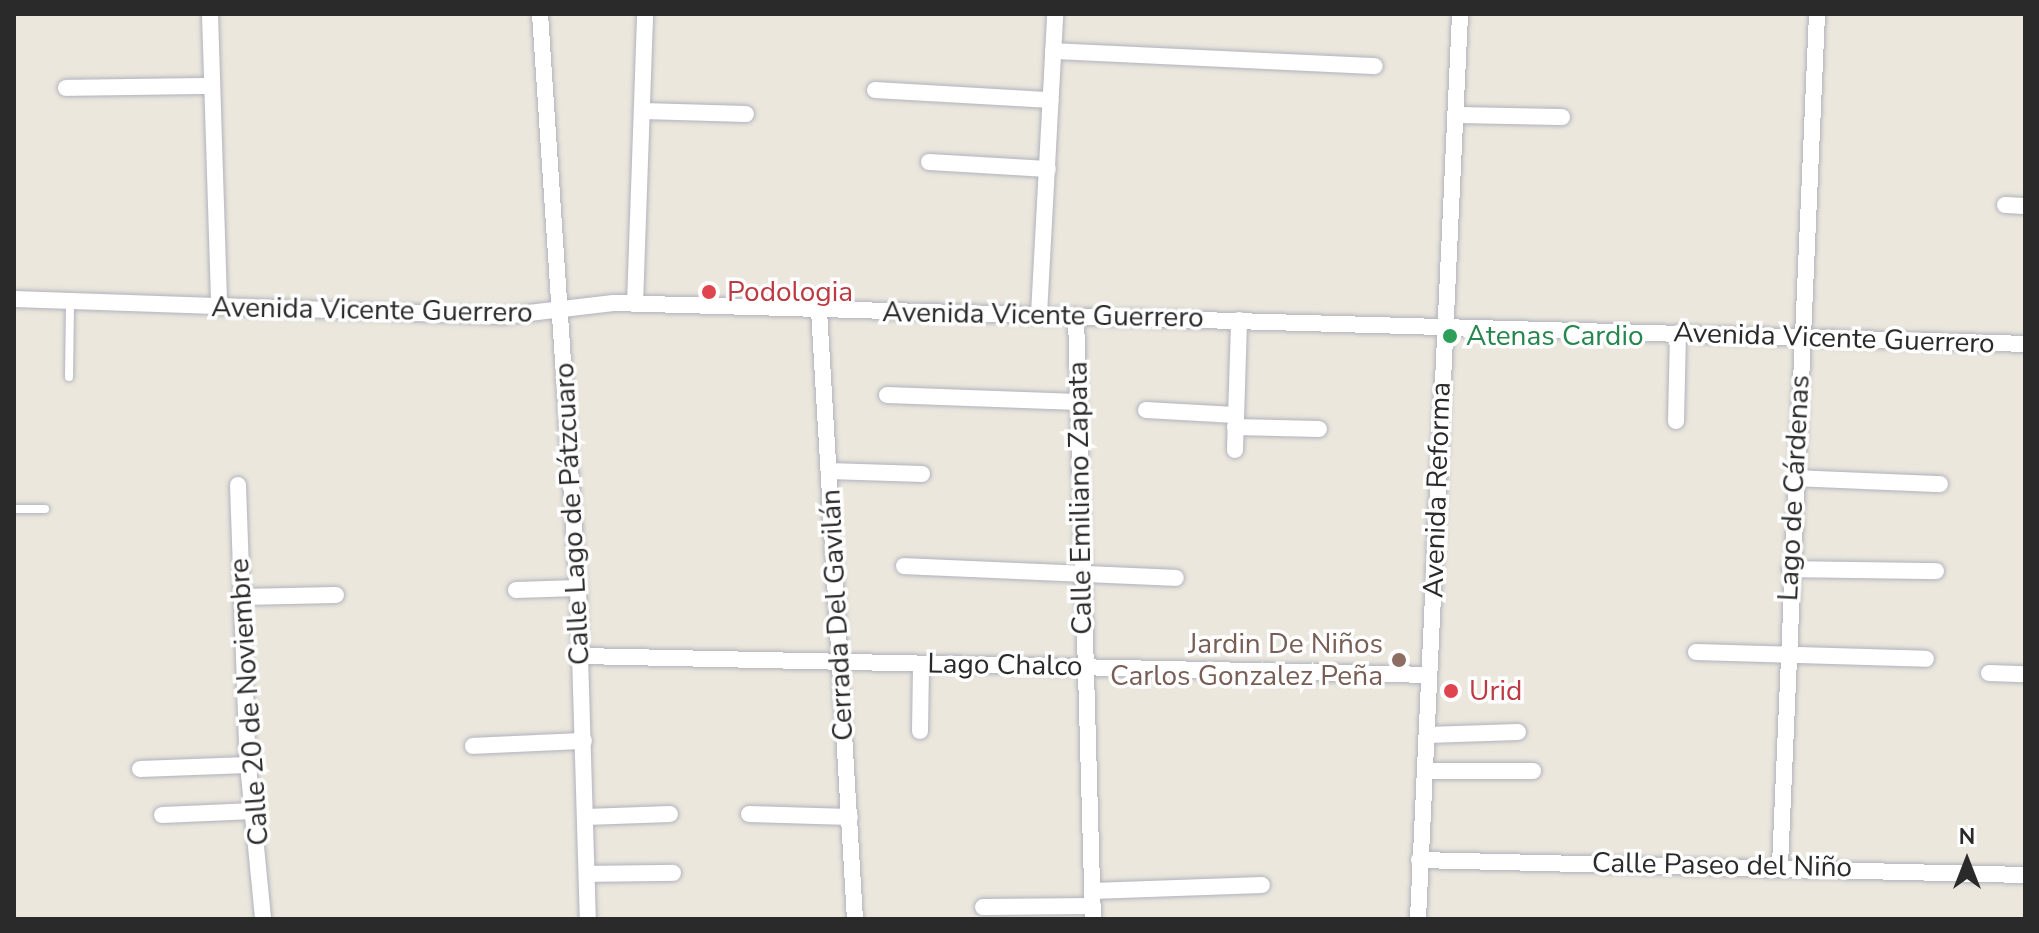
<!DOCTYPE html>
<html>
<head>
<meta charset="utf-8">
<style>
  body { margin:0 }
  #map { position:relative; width:2039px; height:933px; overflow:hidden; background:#ebe7dd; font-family:"Nunito Sans",sans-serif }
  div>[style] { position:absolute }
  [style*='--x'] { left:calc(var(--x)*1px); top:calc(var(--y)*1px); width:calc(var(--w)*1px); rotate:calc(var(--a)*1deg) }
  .roads { filter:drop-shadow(0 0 2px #b1b2bd) drop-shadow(0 0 2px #b1b2bd) }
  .lane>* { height:8px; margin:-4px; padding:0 4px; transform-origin:4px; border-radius:4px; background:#fff }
  .street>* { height:16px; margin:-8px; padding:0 8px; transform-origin:8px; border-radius:8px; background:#fff }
  .dots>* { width:22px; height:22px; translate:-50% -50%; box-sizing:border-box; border:4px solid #fff; border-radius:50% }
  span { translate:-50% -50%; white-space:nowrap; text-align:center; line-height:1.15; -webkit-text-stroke:7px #fff; paint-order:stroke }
  .health-label { font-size:28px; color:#be3a42 }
  .left { translate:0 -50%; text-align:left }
  .street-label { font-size:28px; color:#2a2a2a }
  .leisure-label { font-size:28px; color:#27864d }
  .education-label { font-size:28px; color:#785e54 }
  .right { translate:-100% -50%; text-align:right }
  .frame { position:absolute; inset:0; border:16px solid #2a2a2a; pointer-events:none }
  .north { position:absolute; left:1927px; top:821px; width:80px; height:80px; -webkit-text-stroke:6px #fff; paint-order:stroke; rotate:0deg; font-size:22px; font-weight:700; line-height:32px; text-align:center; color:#2a2a2a }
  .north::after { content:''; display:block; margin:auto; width:28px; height:36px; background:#2a2a2a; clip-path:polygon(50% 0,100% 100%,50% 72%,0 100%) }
</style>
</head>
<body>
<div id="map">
  <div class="roads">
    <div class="lane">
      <div style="--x:69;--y:377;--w:76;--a:-89.2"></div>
      <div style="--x:14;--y:509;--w:31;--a:0"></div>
    </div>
    <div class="street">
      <div style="--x:210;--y:14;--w:293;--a:88.2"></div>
      <div style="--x:540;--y:14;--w:575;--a:86.21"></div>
      <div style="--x:578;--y:588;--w:331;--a:88.3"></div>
      <div style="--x:1053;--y:51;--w:322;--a:2.7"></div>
      <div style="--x:66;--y:88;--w:145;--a:-0.8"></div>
      <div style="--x:875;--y:90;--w:176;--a:3.3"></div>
      <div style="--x:643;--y:111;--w:103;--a:1.7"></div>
      <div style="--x:1455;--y:115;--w:107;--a:1.1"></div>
      <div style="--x:929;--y:162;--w:119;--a:3.4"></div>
      <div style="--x:2005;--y:205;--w:20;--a:3"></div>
      <div style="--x:14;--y:299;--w:489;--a:2"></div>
      <div style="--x:503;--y:316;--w:111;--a:-6.7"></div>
      <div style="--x:613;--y:303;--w:1413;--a:1.66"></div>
      <div style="--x:635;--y:304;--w:290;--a:-88"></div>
      <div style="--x:819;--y:310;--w:610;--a:86.62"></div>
      <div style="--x:1039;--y:314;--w:300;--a:-86.9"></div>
      <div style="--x:1076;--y:316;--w:603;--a:88.39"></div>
      <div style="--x:887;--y:395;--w:191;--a:2.1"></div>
      <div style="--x:1146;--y:410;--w:89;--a:3.2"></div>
      <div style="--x:1676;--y:421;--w:88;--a:-88.7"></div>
      <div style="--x:1235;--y:427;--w:84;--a:1.4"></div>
      <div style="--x:1235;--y:450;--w:130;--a:-88.2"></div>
      <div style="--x:829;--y:471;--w:93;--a:1.8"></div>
      <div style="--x:1795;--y:478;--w:145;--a:2.4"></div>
      <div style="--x:238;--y:485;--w:280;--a:88"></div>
      <div style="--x:248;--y:765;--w:155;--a:84.4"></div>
      <div style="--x:904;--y:566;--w:272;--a:2.5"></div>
      <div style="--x:1790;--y:569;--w:146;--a:0.8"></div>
      <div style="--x:516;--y:590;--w:62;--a:-1.8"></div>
      <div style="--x:241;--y:597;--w:95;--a:-1.2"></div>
      <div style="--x:1696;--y:652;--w:230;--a:1.7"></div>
      <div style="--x:581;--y:656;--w:848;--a:1.28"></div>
      <div style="--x:1989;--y:673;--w:36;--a:2"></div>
      <div style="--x:920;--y:731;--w:67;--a:-89.1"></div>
      <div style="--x:1427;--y:735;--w:91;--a:-1.9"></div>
      <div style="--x:473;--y:746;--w:111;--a:-2.6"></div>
      <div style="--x:140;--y:769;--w:108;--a:-2.1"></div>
      <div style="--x:1425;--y:771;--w:108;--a:0"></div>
      <div style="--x:749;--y:814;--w:101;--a:1.7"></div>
      <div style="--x:162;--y:815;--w:92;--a:-2.5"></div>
      <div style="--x:586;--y:817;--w:84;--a:-2"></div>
      <div style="--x:1419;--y:860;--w:606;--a:1.42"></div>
      <div style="--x:1780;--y:865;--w:852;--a:-87.51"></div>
      <div style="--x:587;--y:874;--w:86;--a:-0.7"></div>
      <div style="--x:1092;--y:891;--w:170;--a:-2"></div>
      <div style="--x:983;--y:907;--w:110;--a:-0.5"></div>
      <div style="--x:1418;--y:919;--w:906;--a:-87.34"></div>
    </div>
  </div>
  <div class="dots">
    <div style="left:709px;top:292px;background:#e0444e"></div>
    <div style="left:1450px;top:336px;background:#2e9e5b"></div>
    <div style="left:1399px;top:660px;background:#8d6e63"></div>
    <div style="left:1451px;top:691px;background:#e0444e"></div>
  </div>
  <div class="health-label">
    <span class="left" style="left:727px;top:292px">Podologia</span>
    <span class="left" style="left:1469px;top:691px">Urid</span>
  </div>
  <div class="street-label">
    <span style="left:372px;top:310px;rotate:1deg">Avenida Vicente Guerrero</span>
    <span style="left:1043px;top:315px;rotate:1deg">Avenida Vicente Guerrero</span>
    <span style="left:1834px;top:338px;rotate:2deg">Avenida Vicente Guerrero</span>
    <span style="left:1794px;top:488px;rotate:-87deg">Lago de Cárdenas</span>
    <span style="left:1437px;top:490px;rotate:-88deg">Avenida Reforma</span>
    <span style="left:1080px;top:498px;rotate:-91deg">Calle Emiliano Zapata</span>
    <span style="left:572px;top:514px;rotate:-93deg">Calle Lago de Pátzcuaro</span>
    <span style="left:837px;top:615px;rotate:-93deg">Cerrada Del Gavilán</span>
    <span style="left:1005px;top:665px;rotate:1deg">Lago Chalco</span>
    <span style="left:249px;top:702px;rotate:-94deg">Calle 20 de Noviembre</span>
    <span style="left:1722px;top:865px;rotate:1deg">Calle Paseo del Niño</span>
  </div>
  <div class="leisure-label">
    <span class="left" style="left:1466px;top:336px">Atenas Cardio</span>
  </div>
  <div class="education-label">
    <span class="right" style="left:1383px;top:660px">Jardin De Niños<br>Carlos Gonzalez Peña</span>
  </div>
  <div class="frame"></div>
  <div class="north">N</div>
</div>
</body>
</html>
